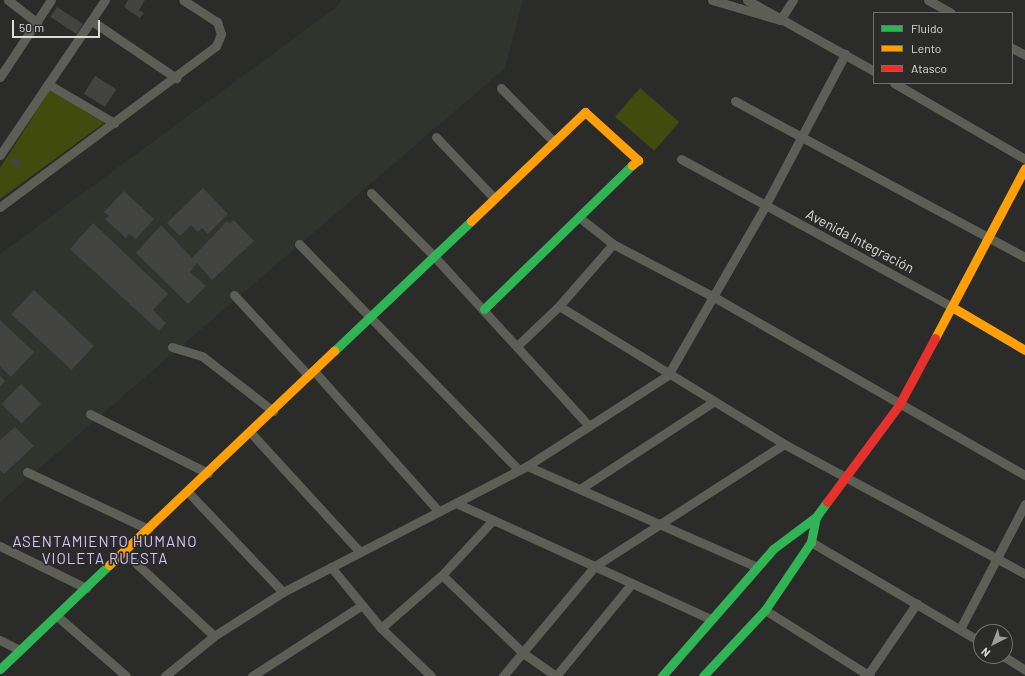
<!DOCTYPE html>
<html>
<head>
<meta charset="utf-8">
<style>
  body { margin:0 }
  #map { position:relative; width:1025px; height:676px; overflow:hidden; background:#2b2b2a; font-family:Barlow,sans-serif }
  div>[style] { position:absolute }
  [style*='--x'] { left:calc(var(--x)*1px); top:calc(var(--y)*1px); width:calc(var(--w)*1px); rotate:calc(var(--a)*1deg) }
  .built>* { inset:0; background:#31342c }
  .green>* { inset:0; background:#414b0d; transform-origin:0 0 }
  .building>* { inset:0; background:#434342; transform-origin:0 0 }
  .street>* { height:9px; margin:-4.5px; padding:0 4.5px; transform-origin:4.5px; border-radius:4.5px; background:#5d5f57 }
  .fast>* { height:9px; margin:-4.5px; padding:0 4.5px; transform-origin:4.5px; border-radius:4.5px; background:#30b455 }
  .slow>* { height:9px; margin:-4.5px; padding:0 4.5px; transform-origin:4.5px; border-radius:4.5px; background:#ff9f0a }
  .jam>* { height:9px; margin:-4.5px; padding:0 4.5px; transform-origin:4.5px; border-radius:4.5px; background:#e5322d }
  span { translate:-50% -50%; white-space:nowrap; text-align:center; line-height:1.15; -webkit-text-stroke:3.5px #2b2c29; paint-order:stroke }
  .street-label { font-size:14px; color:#dbdbd9 }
  .neighbourhood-label { font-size:15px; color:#d5c3fb; letter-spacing:1px }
  .legend { position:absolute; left:873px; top:12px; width:140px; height:72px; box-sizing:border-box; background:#2b2c29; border:1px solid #71726f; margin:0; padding:5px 7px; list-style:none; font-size:12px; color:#dbdbd9 }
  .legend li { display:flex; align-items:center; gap:8px; height:20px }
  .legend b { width:20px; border:1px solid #71726f }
  .north { position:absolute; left:973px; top:624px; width:40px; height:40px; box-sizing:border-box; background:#2b2c29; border:1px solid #71726f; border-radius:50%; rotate:222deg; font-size:11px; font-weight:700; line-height:16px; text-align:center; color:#dbdbd9 }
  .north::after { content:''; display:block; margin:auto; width:14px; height:18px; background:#9d9d9c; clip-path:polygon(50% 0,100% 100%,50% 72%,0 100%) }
  .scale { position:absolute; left:12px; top:20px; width:88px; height:18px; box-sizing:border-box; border:2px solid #dbdbd9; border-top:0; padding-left:5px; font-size:12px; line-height:14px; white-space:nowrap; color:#dbdbd9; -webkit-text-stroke:3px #2b2c29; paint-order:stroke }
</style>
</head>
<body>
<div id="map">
  <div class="built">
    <div style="clip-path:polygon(341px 0,523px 0,505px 68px,0 502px,0 254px,337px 7px)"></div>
  </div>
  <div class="green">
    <div style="left:640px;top:88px;width:52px;height:38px;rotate:41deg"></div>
    <div style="clip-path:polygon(50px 90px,104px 123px,0 199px,0 168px)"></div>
  </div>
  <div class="building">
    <div style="clip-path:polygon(128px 0,145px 0,139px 10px,144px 13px,140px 18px,124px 7px)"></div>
    <div style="left:57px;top:7px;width:31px;height:12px;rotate:33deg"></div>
    <div style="left:95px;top:76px;width:25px;height:21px;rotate:32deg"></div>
    <div style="clip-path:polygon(15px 157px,22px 162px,18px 168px,10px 163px)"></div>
    <div style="clip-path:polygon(203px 188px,228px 214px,208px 234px,202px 228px,198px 232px,191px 225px,180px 236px,167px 223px)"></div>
    <div style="clip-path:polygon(124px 191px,154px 219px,136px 239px,129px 234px,126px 238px,105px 219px,109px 216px,104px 212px)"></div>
    <div style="clip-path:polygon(234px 220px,254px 241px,212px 280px,197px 263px,190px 272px,206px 286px,188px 304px,136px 253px,161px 225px,192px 258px,227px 221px,230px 223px)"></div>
    <div style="clip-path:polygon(93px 223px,168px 294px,153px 310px,166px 323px,159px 331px,70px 249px)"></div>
    <div style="left:34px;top:290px;width:82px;height:33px;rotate:43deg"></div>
    <div style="clip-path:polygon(0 320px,34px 352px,11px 377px,0 366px)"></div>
    <div style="clip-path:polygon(0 376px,5px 381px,0 387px)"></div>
    <div style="left:21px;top:384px;width:28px;height:28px;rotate:44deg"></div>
    <div style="clip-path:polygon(15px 427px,34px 446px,4px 474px,0 470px,0 440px)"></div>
  </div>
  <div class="street">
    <div style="--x:8;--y:0;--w:37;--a:38"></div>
    <div style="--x:712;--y:0;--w:71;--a:16.4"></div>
    <div style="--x:780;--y:20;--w:24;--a:-57"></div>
    <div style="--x:747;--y:0;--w:145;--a:29.2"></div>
    <div style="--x:928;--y:0;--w:26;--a:29"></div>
    <div style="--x:92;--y:21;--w:102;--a:34.2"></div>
    <div style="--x:1012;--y:48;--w:15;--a:28"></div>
    <div style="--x:0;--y:77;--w:92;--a:-56.5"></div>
    <div style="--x:894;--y:83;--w:151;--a:30.1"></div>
    <div style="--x:48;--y:84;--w:77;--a:30.6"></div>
    <div style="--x:501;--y:88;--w:76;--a:45.5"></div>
    <div style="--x:735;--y:101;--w:329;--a:28.3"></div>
    <div style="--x:436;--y:137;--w:83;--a:46.5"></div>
    <div style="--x:0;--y:155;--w:187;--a:-55.9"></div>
    <div style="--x:681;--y:159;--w:309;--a:28.6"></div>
    <div style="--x:371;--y:193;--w:86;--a:45"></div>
    <div style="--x:432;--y:254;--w:233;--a:47.6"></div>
    <div style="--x:0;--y:207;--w:269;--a:-36.7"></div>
    <div style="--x:216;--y:46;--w:13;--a:-67"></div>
    <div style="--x:221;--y:34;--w:13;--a:-108"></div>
    <div style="--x:217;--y:22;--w:40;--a:-147.1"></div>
    <div style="--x:580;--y:218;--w:42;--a:38.2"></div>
    <div style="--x:613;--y:244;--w:114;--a:27.7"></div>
    <div style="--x:714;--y:297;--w:358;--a:29.8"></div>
    <div style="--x:299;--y:244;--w:315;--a:45.8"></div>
    <div style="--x:234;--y:295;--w:110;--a:47.2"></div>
    <div style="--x:559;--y:306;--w:264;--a:31.5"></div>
    <div style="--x:784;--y:444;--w:274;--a:28.3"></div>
    <div style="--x:517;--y:346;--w:58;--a:-43.6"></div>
    <div style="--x:559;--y:306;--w:82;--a:-48.9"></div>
    <div style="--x:172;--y:347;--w:31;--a:17"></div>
    <div style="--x:202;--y:356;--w:90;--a:37.8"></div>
    <div style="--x:314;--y:371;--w:188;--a:48.4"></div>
    <div style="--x:90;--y:414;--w:132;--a:26.6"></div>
    <div style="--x:251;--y:433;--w:161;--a:47.5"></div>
    <div style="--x:527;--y:466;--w:251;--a:23.7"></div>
    <div style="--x:27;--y:472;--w:134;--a:25.2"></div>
    <div style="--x:580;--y:489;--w:159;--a:-33.2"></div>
    <div style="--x:188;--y:492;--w:138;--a:46.5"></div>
    <div style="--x:456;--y:503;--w:280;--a:24.5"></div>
    <div style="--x:811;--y:542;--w:197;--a:30.5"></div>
    <div style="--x:0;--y:546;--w:96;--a:26"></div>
    <div style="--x:124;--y:552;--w:123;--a:43"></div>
    <div style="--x:331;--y:567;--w:79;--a:50.7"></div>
    <div style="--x:381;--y:628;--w:69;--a:43.8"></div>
    <div style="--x:442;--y:575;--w:112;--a:43.9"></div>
    <div style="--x:523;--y:653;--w:40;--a:34.9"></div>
    <div style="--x:765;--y:610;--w:124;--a:32.2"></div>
    <div style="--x:57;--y:616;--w:91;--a:41"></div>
    <div style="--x:381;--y:628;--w:81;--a:-41"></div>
    <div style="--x:442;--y:575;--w:75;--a:-47.2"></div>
    <div style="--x:960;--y:629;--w:141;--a:-62.5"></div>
    <div style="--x:0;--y:640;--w:22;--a:27"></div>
    <div style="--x:1003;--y:656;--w:26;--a:32"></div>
    <div style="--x:165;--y:676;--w:63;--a:-39.2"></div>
    <div style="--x:214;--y:636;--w:82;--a:-32.5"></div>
    <div style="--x:283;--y:592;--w:275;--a:-27.3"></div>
    <div style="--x:527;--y:466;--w:168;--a:-32.8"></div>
    <div style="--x:668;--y:375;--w:195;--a:-60.1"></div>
    <div style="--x:765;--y:206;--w:172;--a:-62.2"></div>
    <div style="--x:252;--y:676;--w:131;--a:-32.8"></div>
    <div style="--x:503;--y:676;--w:143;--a:-50.1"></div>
    <div style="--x:595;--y:566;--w:225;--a:-32.8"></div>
    <div style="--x:556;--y:676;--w:120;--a:-50.7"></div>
    <div style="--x:867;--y:676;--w:88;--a:-55.6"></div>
  </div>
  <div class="fast">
    <div style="--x:484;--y:309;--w:206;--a:-44.2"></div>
    <div style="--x:334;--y:351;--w:189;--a:-43.5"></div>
    <div style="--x:0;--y:669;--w:151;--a:-43.7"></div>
    <div style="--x:662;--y:676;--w:169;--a:-48.8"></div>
    <div style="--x:773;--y:549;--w:54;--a:-36.7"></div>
    <div style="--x:816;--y:517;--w:19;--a:-54"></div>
    <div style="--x:703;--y:676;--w:91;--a:-46.8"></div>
    <div style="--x:765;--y:610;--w:82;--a:-55.9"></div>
    <div style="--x:811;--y:542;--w:25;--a:-79"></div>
  </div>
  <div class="slow">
    <div style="--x:471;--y:221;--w:158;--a:-43.7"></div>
    <div style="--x:585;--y:112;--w:72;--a:42.2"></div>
    <div style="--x:638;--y:160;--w:8;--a:140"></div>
    <div style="--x:952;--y:307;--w:85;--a:30.5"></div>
    <div style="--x:935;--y:338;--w:192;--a:-62.1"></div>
    <div style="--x:109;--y:565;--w:311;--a:-43.6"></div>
  </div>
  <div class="jam">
    <div style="--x:827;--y:502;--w:121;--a:-53.4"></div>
    <div style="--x:899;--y:405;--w:76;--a:-61.8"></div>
  </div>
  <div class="street-label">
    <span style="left:860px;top:241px;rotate:28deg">Avenida Integración</span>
  </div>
  <div class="neighbourhood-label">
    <span style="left:105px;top:550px">ASENTAMIENTO HUMANO<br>VIOLETA RUESTA</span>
  </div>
  <ul class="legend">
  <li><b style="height:5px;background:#30b455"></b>Fluido</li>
  <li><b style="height:5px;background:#ff9f0a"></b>Lento</li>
  <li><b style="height:5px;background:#e5322d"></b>Atasco</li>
  </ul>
  <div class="north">N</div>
  <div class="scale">50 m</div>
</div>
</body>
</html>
